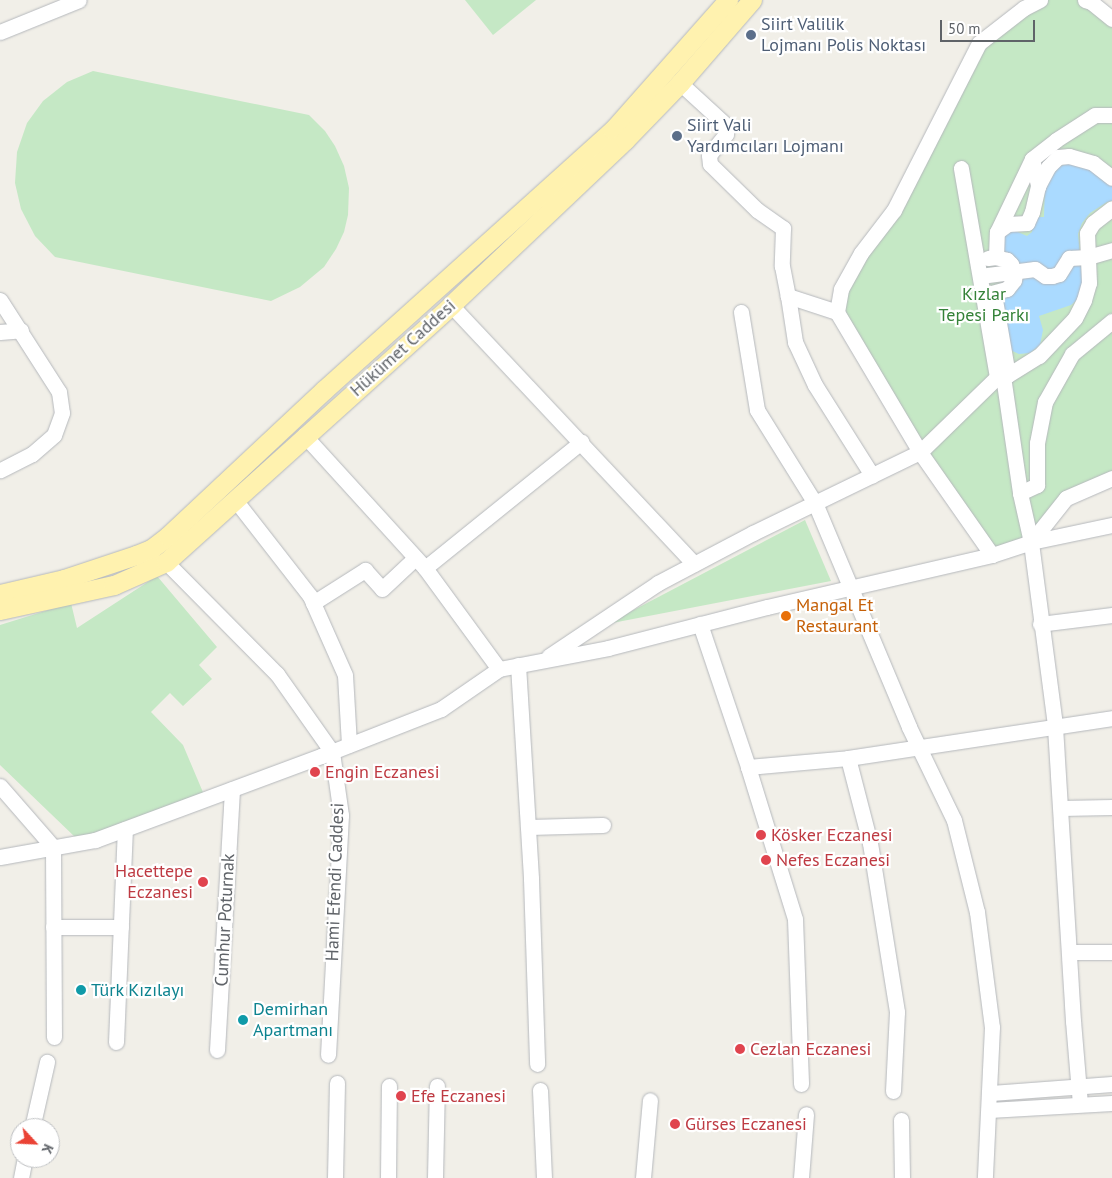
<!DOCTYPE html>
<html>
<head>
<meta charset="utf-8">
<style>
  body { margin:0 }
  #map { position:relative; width:1112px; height:1178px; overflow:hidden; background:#f1efe8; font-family:"PT Sans",sans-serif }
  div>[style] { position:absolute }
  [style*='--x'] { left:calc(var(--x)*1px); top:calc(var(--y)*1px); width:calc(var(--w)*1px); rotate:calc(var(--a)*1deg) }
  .green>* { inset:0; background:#c5e8c5 }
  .water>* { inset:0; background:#aadaff }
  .roads { filter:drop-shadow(0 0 1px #b5b8bc) drop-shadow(0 0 1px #b5b8bc) }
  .minor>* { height:15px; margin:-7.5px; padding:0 7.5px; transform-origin:7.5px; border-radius:7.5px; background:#fff }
  .major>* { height:19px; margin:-9.5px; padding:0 9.5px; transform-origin:9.5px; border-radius:9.5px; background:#fff2af }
  .dots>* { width:14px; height:14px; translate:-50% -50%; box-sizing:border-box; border:2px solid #fff; border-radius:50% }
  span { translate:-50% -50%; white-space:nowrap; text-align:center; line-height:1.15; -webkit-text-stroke:4.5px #fff; paint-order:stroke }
  .service-label { font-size:18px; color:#4e5e75 }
  .left { translate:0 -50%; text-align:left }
  .park-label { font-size:18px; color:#348238 }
  .street-label { font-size:18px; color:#5f6368 }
  .food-label { font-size:18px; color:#c56008 }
  .health-label { font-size:18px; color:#be3a42 }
  .right { translate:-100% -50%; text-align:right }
  .culture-label { font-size:18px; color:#0d838f }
  .north { position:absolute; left:10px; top:1118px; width:50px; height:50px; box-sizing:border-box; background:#fff; border:1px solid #bfc1c3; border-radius:50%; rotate:115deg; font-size:14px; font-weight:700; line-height:20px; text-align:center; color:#5f6368 }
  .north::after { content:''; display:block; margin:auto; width:18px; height:22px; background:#ea4335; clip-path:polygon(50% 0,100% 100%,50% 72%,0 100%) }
  .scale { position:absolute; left:940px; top:20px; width:95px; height:22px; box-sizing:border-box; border:2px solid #5f6368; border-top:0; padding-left:6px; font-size:15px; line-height:18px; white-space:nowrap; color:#5f6368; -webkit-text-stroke:4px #fff; paint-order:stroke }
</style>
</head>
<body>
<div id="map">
  <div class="green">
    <div style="clip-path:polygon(465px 0,536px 0,493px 35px)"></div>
    <div style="clip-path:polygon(1040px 0,1085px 0,1112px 19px,1112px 478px,1066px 498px,1031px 542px,992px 555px,837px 312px,841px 289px,894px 210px,979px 43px)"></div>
    <div style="clip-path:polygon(93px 71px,309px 115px,325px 131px,335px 146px,344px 166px,349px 188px,348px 215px,344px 232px,336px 249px,324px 267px,300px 287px,271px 301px,55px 257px,35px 236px,21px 209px,15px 183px,17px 152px,27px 123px,43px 101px,67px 82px)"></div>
    <div style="clip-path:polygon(805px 520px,831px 581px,607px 624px)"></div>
    <div style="clip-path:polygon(157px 576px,217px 647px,199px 665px,212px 679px,183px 706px,170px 693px,151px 712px,183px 745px,205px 797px,88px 839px,75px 837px,0 765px,0 625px,71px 603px,77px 628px)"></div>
  </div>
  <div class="water">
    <div style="clip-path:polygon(1072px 162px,1090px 168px,1108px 179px,1112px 186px,1112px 201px,1107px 202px,1090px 213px,1082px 223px,1078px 234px,1083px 285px,1078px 299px,1071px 305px,1039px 316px,1043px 330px,1040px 345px,1030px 353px,1019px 354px,1010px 350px,1000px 293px,1012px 290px,1000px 254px,1004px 233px,1011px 229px,1027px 236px,1032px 232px,1034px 217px,1044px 217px,1045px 181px,1054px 168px)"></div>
  </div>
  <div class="roads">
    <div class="minor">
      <div style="--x:1085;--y:0;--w:6;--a:18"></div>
      <div style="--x:1091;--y:2;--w:27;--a:39"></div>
      <div style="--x:0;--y:32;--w:85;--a:-22.1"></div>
      <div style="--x:680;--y:83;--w:64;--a:42.5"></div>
      <div style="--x:727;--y:126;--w:8;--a:97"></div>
      <div style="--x:726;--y:134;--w:27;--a:129"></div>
      <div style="--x:709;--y:155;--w:9;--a:84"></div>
      <div style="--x:710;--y:164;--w:66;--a:44.4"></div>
      <div style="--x:757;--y:210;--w:32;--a:35"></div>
      <div style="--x:783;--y:228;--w:38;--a:92"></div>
      <div style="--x:782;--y:266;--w:31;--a:79"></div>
      <div style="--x:1032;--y:159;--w:31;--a:-38"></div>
      <div style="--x:1056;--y:140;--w:46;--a:-32.7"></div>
      <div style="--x:1095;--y:115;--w:17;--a:0"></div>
      <div style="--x:997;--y:232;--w:81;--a:-64.4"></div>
      <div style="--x:1032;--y:159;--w:28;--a:77"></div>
      <div style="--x:996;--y:257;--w:25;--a:-88"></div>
      <div style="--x:997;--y:232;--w:14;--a:-36"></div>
      <div style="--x:1008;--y:224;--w:19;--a:-3"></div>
      <div style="--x:1027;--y:223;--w:12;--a:-66"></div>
      <div style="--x:1032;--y:212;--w:27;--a:-77"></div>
      <div style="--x:1038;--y:186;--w:21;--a:-62"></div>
      <div style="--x:1048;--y:167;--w:14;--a:-45"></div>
      <div style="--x:1058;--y:157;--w:11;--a:-5"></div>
      <div style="--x:1069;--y:156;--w:25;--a:16"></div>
      <div style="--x:1093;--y:163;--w:24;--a:38"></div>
      <div style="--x:980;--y:276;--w:55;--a:-7.3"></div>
      <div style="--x:1035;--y:269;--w:12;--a:35"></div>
      <div style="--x:1045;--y:276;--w:7;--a:0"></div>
      <div style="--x:1052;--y:276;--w:7;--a:-16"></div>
      <div style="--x:1059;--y:274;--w:19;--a:-58"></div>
      <div style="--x:1069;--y:258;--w:19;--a:-3"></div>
      <div style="--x:1088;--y:257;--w:25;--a:-16"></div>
      <div style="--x:994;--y:294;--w:82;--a:80.2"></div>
      <div style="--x:1008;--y:375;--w:36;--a:-32"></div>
      <div style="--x:1039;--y:356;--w:52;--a:-46.5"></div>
      <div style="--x:1075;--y:318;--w:20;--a:-63"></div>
      <div style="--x:1084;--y:300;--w:18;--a:-74"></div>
      <div style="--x:1089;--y:283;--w:50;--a:-92.3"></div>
      <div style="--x:1087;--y:233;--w:12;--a:-59"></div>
      <div style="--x:1093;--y:223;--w:24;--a:-38"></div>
      <div style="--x:984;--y:295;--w:24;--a:-15"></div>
      <div style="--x:1007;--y:289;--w:11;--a:-52"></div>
      <div style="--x:1014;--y:280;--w:6;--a:-81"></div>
      <div style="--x:1015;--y:274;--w:11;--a:-112"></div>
      <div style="--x:1011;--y:264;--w:6;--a:-135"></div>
      <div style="--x:1007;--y:260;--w:11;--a:-165"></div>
      <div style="--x:996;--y:257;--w:8;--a:173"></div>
      <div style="--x:0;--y:300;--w:109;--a:57.3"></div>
      <div style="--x:59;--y:392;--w:21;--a:82"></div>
      <div style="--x:62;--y:413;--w:23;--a:110"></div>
      <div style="--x:54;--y:435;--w:29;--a:139"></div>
      <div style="--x:32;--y:454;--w:36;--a:153"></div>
      <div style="--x:451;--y:305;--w:355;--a:46.8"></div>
      <div style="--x:741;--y:312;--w:99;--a:80.7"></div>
      <div style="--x:757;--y:410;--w:110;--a:58.1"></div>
      <div style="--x:815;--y:503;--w:243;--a:67.2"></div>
      <div style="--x:909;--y:727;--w:103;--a:64.2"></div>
      <div style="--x:954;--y:820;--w:95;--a:76"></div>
      <div style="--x:977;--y:912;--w:116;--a:82.6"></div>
      <div style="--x:992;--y:1027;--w:151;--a:92.7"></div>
      <div style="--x:837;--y:312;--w:52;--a:-161.9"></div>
      <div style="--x:788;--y:296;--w:47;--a:81.3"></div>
      <div style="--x:795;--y:342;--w:47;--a:65.1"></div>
      <div style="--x:815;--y:385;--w:107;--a:57.7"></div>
      <div style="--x:0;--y:332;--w:21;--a:-5"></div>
      <div style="--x:1003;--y:376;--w:118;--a:81.7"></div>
      <div style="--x:304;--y:435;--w:180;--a:47.7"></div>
      <div style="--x:425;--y:568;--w:125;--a:53.8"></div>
      <div style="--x:236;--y:501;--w:120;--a:52.1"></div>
      <div style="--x:310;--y:596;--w:86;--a:66.1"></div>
      <div style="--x:345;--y:675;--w:70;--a:86.7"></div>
      <div style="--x:1031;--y:542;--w:56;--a:-51.5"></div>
      <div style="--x:1066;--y:498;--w:50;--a:-23.5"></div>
      <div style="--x:992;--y:555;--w:126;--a:-125"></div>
      <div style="--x:920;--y:452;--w:163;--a:-120.7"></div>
      <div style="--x:837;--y:312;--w:23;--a:-80"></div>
      <div style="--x:841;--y:289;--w:41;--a:-60.9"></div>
      <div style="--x:861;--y:253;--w:54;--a:-52.5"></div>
      <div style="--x:894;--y:210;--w:187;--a:-63"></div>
      <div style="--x:979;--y:43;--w:57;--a:-37.9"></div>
      <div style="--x:1024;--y:8;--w:18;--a:-27"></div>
      <div style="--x:166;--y:562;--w:158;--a:45.3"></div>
      <div style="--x:277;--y:674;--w:95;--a:54.8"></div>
      <div style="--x:332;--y:752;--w:64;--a:81.9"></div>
      <div style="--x:341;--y:815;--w:240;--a:93.1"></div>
      <div style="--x:425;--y:568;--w:201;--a:-38.9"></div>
      <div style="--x:313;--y:603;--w:62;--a:-32.4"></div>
      <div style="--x:365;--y:570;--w:25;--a:48"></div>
      <div style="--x:382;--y:589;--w:45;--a:-43.2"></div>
      <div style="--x:700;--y:624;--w:151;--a:71.4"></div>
      <div style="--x:748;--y:767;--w:159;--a:72.8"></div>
      <div style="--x:795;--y:919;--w:165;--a:87.9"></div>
      <div style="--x:1040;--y:624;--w:73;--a:-7.1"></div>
      <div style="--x:549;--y:656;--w:131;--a:-33.8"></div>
      <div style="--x:658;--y:583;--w:107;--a:-27.8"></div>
      <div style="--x:753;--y:533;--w:186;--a:-25.9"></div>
      <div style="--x:920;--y:452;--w:107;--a:-44.2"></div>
      <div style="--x:997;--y:377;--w:212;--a:-99.8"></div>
      <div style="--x:518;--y:665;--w:214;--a:86.5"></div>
      <div style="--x:531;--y:879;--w:185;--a:88.1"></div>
      <div style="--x:848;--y:758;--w:88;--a:75.5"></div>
      <div style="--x:870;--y:843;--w:171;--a:80.9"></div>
      <div style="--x:897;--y:1012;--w:79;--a:92.9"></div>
      <div style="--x:748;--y:767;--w:100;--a:-5.1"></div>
      <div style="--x:848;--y:758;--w:267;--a:-8.6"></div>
      <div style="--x:0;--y:786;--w:81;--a:49"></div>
      <div style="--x:53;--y:847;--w:190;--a:89.7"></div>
      <div style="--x:1061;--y:808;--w:51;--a:-1.1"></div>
      <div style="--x:528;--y:827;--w:75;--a:-1.5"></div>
      <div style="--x:0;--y:857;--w:97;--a:-10.1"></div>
      <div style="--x:95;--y:840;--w:241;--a:-20.4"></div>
      <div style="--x:321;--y:756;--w:129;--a:-21.4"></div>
      <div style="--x:441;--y:709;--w:70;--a:-34.6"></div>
      <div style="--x:499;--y:669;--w:111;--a:-10.9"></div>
      <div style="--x:608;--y:648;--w:164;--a:-14.5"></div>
      <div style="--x:767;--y:607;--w:231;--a:-13"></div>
      <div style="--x:992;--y:555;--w:41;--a:-18.4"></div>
      <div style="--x:1031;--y:542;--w:83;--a:-11.9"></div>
      <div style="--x:53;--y:927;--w:68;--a:0"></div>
      <div style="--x:1069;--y:952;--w:43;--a:0"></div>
      <div style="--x:116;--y:1042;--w:213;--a:-87.6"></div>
      <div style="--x:217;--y:1050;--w:261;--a:-86.7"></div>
      <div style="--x:540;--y:1090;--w:88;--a:87.4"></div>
      <div style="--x:991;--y:1093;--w:121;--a:-4.3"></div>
      <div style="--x:1080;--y:1104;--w:83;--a:-94.8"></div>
      <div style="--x:1073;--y:1021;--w:297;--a:-93.5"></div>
      <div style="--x:1055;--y:725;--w:185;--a:-97.5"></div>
      <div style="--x:1031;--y:542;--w:50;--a:-102.7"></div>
      <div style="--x:1020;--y:493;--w:19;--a:-25"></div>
      <div style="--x:1037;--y:485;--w:42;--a:-90"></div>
      <div style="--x:1037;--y:443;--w:42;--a:-79"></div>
      <div style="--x:1045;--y:402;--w:55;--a:-60.6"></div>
      <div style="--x:1072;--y:354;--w:52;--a:-39.5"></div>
      <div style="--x:989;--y:1110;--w:123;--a:-3.3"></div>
      <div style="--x:901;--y:1120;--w:58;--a:89"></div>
      <div style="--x:32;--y:1128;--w:68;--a:-77.2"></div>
      <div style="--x:21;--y:1178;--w:20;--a:-79"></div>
      <div style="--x:335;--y:1178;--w:95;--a:-88.8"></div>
      <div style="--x:388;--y:1178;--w:92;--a:-89.4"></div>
      <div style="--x:435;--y:1178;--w:92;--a:-88.8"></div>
      <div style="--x:643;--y:1178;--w:78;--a:-84.9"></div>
      <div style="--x:801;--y:1178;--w:64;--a:-85.5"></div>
    </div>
    <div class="major">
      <div style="--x:0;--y:594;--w:66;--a:-13.2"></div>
      <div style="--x:64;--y:579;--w:76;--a:-18.4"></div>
      <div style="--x:136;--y:555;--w:16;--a:-22"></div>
      <div style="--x:151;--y:549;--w:21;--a:-37"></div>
      <div style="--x:168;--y:536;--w:214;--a:-43.1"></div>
      <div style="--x:324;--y:390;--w:389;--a:-42"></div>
      <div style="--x:613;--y:130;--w:174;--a:-48.5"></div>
      <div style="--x:0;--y:610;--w:117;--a:-12.4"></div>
      <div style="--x:114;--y:585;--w:57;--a:-23.9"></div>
      <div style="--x:166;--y:562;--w:384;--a:-42"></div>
      <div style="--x:451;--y:305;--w:240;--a:-43.5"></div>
      <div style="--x:625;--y:140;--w:79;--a:-46"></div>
      <div style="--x:680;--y:83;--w:110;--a:-49.1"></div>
    </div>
  </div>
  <div class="dots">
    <div style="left:751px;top:35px;background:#5c6f8a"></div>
    <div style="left:677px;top:136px;background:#5c6f8a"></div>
    <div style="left:786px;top:616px;background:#e8710a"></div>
    <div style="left:315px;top:772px;background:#e0444e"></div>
    <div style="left:761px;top:835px;background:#e0444e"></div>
    <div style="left:766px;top:860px;background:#e0444e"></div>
    <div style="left:203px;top:882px;background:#e0444e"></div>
    <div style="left:81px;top:990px;background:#0f9aa8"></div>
    <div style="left:243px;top:1020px;background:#0f9aa8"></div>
    <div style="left:740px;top:1049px;background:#e0444e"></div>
    <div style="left:401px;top:1096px;background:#e0444e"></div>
    <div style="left:675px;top:1124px;background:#e0444e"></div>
  </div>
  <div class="service-label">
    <span class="left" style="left:761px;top:35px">Siirt Valilik<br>Lojmanı Polis Noktası</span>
    <span class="left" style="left:687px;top:136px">Siirt Vali<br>Yardımcıları Lojmanı</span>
  </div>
  <div class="park-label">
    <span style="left:984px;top:305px">Kızlar<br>Tepesi Parkı</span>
  </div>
  <div class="street-label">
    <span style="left:403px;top:348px;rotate:-42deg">Hükümet Caddesi</span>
    <span style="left:335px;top:882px;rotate:-88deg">Hami Efendi Caddesi</span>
    <span style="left:225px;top:920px;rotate:-87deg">Cumhur Poturnak</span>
  </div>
  <div class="food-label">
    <span class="left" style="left:796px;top:616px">Mangal Et<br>Restaurant</span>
  </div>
  <div class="health-label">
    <span class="left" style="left:325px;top:772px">Engin Eczanesi</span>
    <span class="left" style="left:771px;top:835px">Kösker Eczanesi</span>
    <span class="left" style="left:776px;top:860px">Nefes Eczanesi</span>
    <span class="right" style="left:193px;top:882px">Hacettepe<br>Eczanesi</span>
    <span class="left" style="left:750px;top:1049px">Cezlan Eczanesi</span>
    <span class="left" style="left:411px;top:1096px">Efe Eczanesi</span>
    <span class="left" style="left:685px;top:1124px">Gürses Eczanesi</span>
  </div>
  <div class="culture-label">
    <span class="left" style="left:91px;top:990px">Türk Kızılayı</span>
    <span class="left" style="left:253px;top:1020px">Demirhan<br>Apartmanı</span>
  </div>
  <div class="north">K</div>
  <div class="scale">50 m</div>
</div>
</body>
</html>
